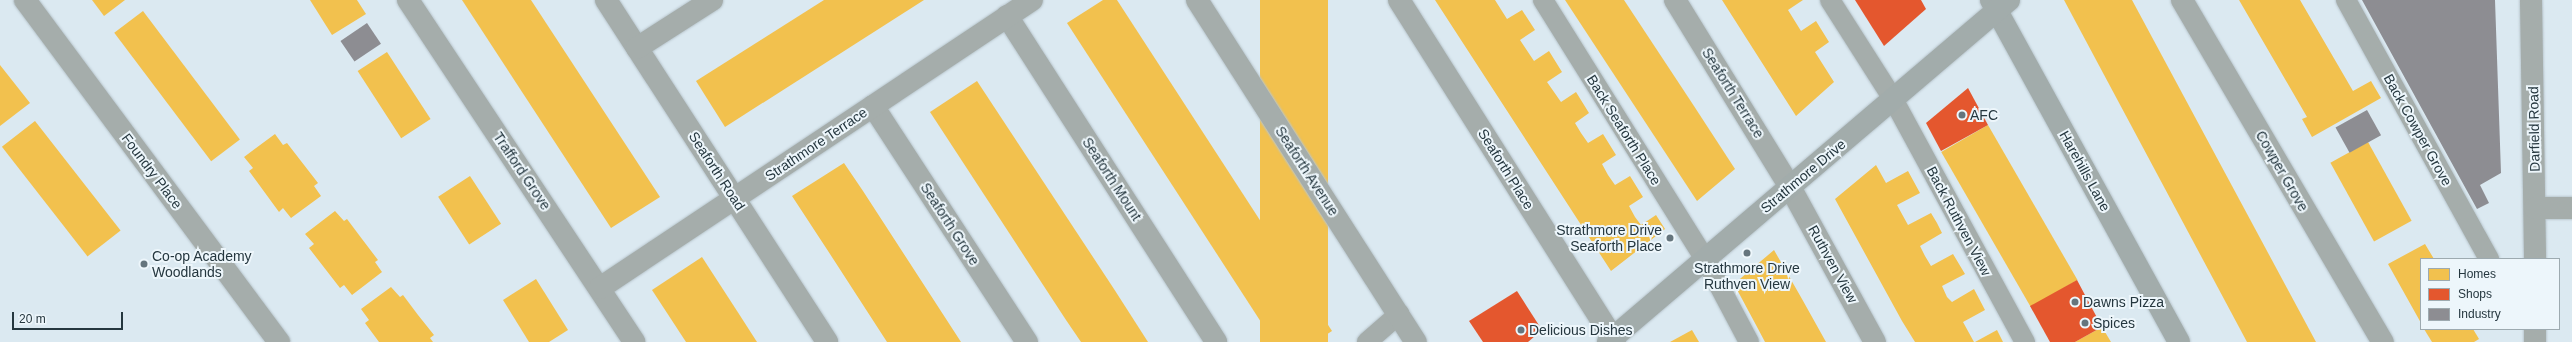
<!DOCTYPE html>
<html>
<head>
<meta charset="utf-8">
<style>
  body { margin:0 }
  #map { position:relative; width:2572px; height:342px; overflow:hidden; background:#dbe9f1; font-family:Helvetica,sans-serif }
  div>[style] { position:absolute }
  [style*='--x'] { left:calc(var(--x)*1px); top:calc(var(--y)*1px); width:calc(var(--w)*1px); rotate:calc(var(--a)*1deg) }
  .homes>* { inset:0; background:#f2c14e; transform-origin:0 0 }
  .shops>* { inset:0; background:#e4572e }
  .industry>* { inset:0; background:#8d8d92; transform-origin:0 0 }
  .roads { filter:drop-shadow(0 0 1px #b8c5cc) drop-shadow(0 0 1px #b8c5cc) }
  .lane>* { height:20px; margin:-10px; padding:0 10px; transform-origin:10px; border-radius:10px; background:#a5adab }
  .street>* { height:22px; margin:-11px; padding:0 11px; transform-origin:11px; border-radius:11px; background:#a5adab }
  .secondary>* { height:22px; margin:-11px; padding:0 11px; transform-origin:11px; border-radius:11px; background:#a2acab }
  .dots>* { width:11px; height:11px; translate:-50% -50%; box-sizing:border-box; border:2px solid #edf6fb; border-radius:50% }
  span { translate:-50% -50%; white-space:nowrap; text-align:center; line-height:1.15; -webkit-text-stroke:4px #edf6fb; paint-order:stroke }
  .street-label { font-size:14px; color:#25373f }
  .poi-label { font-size:14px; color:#25373f }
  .left { translate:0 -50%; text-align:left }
  .right { translate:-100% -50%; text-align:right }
  .legend { position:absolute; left:2420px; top:258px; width:140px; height:72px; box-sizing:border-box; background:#edf6fb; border:1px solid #9daab0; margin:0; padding:5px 7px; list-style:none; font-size:12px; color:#25373f }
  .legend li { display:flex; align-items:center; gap:8px; height:20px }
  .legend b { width:20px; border:1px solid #9daab0 }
  .scale { position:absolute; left:12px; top:312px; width:111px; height:18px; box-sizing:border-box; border:2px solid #25373f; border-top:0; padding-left:5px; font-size:12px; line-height:14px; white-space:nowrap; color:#25373f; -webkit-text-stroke:3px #edf6fb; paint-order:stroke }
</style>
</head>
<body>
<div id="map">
  <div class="homes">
    <div style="clip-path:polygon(92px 0,125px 0,104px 16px)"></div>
    <div style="clip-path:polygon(310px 0,357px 0,366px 14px,332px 35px)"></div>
    <div style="clip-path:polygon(462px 0,531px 0,660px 197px,611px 228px)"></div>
    <div style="clip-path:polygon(824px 0,924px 0,725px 127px,696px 81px)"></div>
    <div style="clip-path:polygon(1103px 0,1117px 0,1332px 331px,1315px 342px,1274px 342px,1067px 23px)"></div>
    <div style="left:1260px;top:0;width:68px;height:383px"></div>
    <div style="clip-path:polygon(1435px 0,1495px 0,1507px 19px,1522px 10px,1535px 30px,1520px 40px,1534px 61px,1549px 51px,1562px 72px,1547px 82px,1561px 102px,1576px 92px,1589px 113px,1575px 123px,1581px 133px,1588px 143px,1603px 134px,1616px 155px,1602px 164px,1608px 175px,1615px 185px,1630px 176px,1643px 197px,1629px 206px,1635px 217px,1641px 225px,1656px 215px,1665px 229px,1611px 271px)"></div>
    <div style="clip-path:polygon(1565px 0,1624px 0,1692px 103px,1735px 169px,1697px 201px)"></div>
    <div style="clip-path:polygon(1722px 0,1803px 0,1788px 10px,1801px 31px,1816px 21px,1829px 42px,1815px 52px,1834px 82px,1796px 116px)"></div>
    <div style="clip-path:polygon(2064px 0,2132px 0,2316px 342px,2247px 342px)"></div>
    <div style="clip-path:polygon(2239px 0,2300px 0,2353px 91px,2371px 81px,2381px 98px,2312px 137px,2302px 119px,2307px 117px)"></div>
    <div style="left:143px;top:11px;width:161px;height:36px;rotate:53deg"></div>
    <div style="left:387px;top:52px;width:80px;height:35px;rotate:57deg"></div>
    <div style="clip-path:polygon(0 65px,30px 103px,0 126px)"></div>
    <div style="clip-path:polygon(977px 81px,1114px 289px,1148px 342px,1081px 342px,1066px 320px,930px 112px)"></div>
    <div style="left:35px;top:121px;width:139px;height:42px;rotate:52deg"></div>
    <div style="left:1988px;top:125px;width:179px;height:54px;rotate:60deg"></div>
    <div style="clip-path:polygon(275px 134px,283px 145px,287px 143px,318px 183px,314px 186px,321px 196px,291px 218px,283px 208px,279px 212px,249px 171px,253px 168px,244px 157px)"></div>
    <div style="left:2368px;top:142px;width:90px;height:43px;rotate:61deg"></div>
    <div style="clip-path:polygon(844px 163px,863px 191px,961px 342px,887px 342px,830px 254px,792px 196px)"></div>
    <div style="clip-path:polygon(1876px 165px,1886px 183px,1908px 171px,1920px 193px,1897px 205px,1908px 225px,1931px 213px,1937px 223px,1942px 233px,1920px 246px,1925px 256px,1931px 266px,1953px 254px,1965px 274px,1942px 286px,1947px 297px,1952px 302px,1974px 289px,1985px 310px,1963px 322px,1974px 342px,1915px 342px,1902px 321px,1835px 199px)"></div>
    <div style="left:470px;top:176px;width:57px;height:38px;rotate:57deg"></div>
    <div style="clip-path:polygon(335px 211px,344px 221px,347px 219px,362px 239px,378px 260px,375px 262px,382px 272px,352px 295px,344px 285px,340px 288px,309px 248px,314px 244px,305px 234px)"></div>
    <div style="clip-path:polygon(2425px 244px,2434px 259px,2421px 259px,2421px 323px,2388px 264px)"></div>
    <div style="clip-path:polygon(1774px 250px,1802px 299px,1826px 342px,1765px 342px,1756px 325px,1734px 284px)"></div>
    <div style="clip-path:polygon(702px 257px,739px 314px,757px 342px,686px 342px,652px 290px)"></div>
    <div style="clip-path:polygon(536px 279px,568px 330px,549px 342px,529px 342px,503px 300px)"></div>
    <div style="clip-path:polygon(391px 287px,400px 297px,403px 295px,418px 315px,434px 335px,430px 338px,433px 342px,379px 342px,365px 323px,369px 320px,361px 309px)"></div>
    <div style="clip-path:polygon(2102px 327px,2111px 342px,2075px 342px)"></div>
    <div style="clip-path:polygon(2424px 329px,2473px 329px,2479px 339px,2474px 342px,2432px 342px)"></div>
    <div style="clip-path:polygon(1692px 330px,1699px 342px,1670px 342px)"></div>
    <div style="clip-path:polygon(1997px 330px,2003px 342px,1975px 342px)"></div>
  </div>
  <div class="shops">
    <div style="clip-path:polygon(1855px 0,1921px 0,1926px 9px,1884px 46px)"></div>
    <div style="clip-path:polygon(1968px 88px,1988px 125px,1941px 151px,1926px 123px)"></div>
    <div style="clip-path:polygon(2077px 280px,2102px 327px,2075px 342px,2050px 342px,2030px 306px)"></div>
    <div style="clip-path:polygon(1517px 291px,1542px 330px,1528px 342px,1483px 342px,1469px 321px)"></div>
  </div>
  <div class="industry">
    <div style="clip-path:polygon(2362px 0,2495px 0,2501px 173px,2480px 185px,2489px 203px,2477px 209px)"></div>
    <div style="left:367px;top:23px;width:25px;height:32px;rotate:56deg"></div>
    <div style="left:2367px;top:110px;width:29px;height:36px;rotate:61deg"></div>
  </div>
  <div class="roads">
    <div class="lane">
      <div style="--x:1543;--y:0;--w:305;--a:58"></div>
      <div style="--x:1705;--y:259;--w:94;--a:62.1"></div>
      <div style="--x:1830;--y:0;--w:117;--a:57.5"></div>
      <div style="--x:1893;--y:99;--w:277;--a:61.5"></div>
      <div style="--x:2346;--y:0;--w:296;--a:61.1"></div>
      <div style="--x:1367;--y:342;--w:43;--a:-41.2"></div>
    </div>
    <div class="street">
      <div style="--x:25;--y:0;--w:426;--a:53.4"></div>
      <div style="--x:408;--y:0;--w:410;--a:56.5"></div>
      <div style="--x:606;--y:0;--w:407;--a:57.1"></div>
      <div style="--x:1197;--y:0;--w:406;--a:57.4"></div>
      <div style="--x:1399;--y:0;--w:404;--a:57.7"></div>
      <div style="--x:1675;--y:0;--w:220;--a:58.4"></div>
      <div style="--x:1790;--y:187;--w:177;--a:61.3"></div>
      <div style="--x:2182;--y:0;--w:397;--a:59.6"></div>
      <div style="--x:2531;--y:0;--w:259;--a:89.1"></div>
      <div style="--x:1007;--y:16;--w:387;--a:57.3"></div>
      <div style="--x:637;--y:48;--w:89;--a:-32.6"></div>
      <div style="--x:873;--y:106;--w:282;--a:56.9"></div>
      <div style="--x:2535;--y:208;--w:37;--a:0"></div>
      <div style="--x:600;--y:288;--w:519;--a:-33.69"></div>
      <div style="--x:2535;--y:342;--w:13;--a:-90"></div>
    </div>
    <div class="secondary">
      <div style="--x:1991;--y:0;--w:390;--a:61.2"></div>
      <div style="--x:1608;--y:342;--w:527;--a:-40.46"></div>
    </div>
  </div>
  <div class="dots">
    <div style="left:1962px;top:115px;background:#65757d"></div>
    <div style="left:1670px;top:238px;background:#65757d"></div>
    <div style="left:1747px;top:253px;background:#65757d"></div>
    <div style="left:144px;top:264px;background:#65757d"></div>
    <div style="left:2075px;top:302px;background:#65757d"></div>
    <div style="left:2085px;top:323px;background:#65757d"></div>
    <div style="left:1521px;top:330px;background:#65757d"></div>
  </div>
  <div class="street-label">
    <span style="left:1733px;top:93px;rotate:58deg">Seaforth Terrace</span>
    <span style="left:2534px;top:129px;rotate:-91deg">Darfield Road</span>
    <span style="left:1624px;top:130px;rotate:58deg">Back Seaforth Place</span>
    <span style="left:2418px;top:130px;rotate:61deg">Back Cowper Grove</span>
    <span style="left:816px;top:144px;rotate:-34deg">Strathmore Terrace</span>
    <span style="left:1506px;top:169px;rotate:58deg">Seaforth Place</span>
    <span style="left:152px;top:171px;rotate:53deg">Foundry Place</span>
    <span style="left:522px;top:171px;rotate:56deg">Trafford Grove</span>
    <span style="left:717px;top:171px;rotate:57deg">Seaforth Road</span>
    <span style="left:1307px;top:171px;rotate:57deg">Seaforth Avenue</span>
    <span style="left:2085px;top:171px;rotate:61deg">Harehills Lane</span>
    <span style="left:2282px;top:171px;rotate:60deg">Cowper Grove</span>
    <span style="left:1803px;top:176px;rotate:-40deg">Strathmore Drive</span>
    <span style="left:1112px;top:179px;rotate:57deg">Seaforth Mount</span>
    <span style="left:1959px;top:221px;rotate:62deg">Back Ruthven View</span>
    <span style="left:950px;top:224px;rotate:57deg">Seaforth Grove</span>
    <span style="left:1833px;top:264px;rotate:61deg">Ruthven View</span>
  </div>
  <div class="poi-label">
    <span class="left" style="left:1970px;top:115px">AFC</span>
    <span class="right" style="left:1662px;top:238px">Strathmore Drive<br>Seaforth Place</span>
    <span class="left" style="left:152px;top:264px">Co-op Academy<br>Woodlands</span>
    <span style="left:1747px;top:276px">Strathmore Drive<br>Ruthven View</span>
    <span class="left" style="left:2083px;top:302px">Dawns Pizza</span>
    <span class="left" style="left:2093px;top:323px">Spices</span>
    <span class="left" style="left:1529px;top:330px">Delicious Dishes</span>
  </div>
  <ul class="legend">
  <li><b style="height:11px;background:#f2c14e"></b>Homes</li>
  <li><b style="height:11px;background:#e4572e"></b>Shops</li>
  <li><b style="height:11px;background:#8d8d92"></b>Industry</li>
  </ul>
  <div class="scale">20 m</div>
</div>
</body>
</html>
